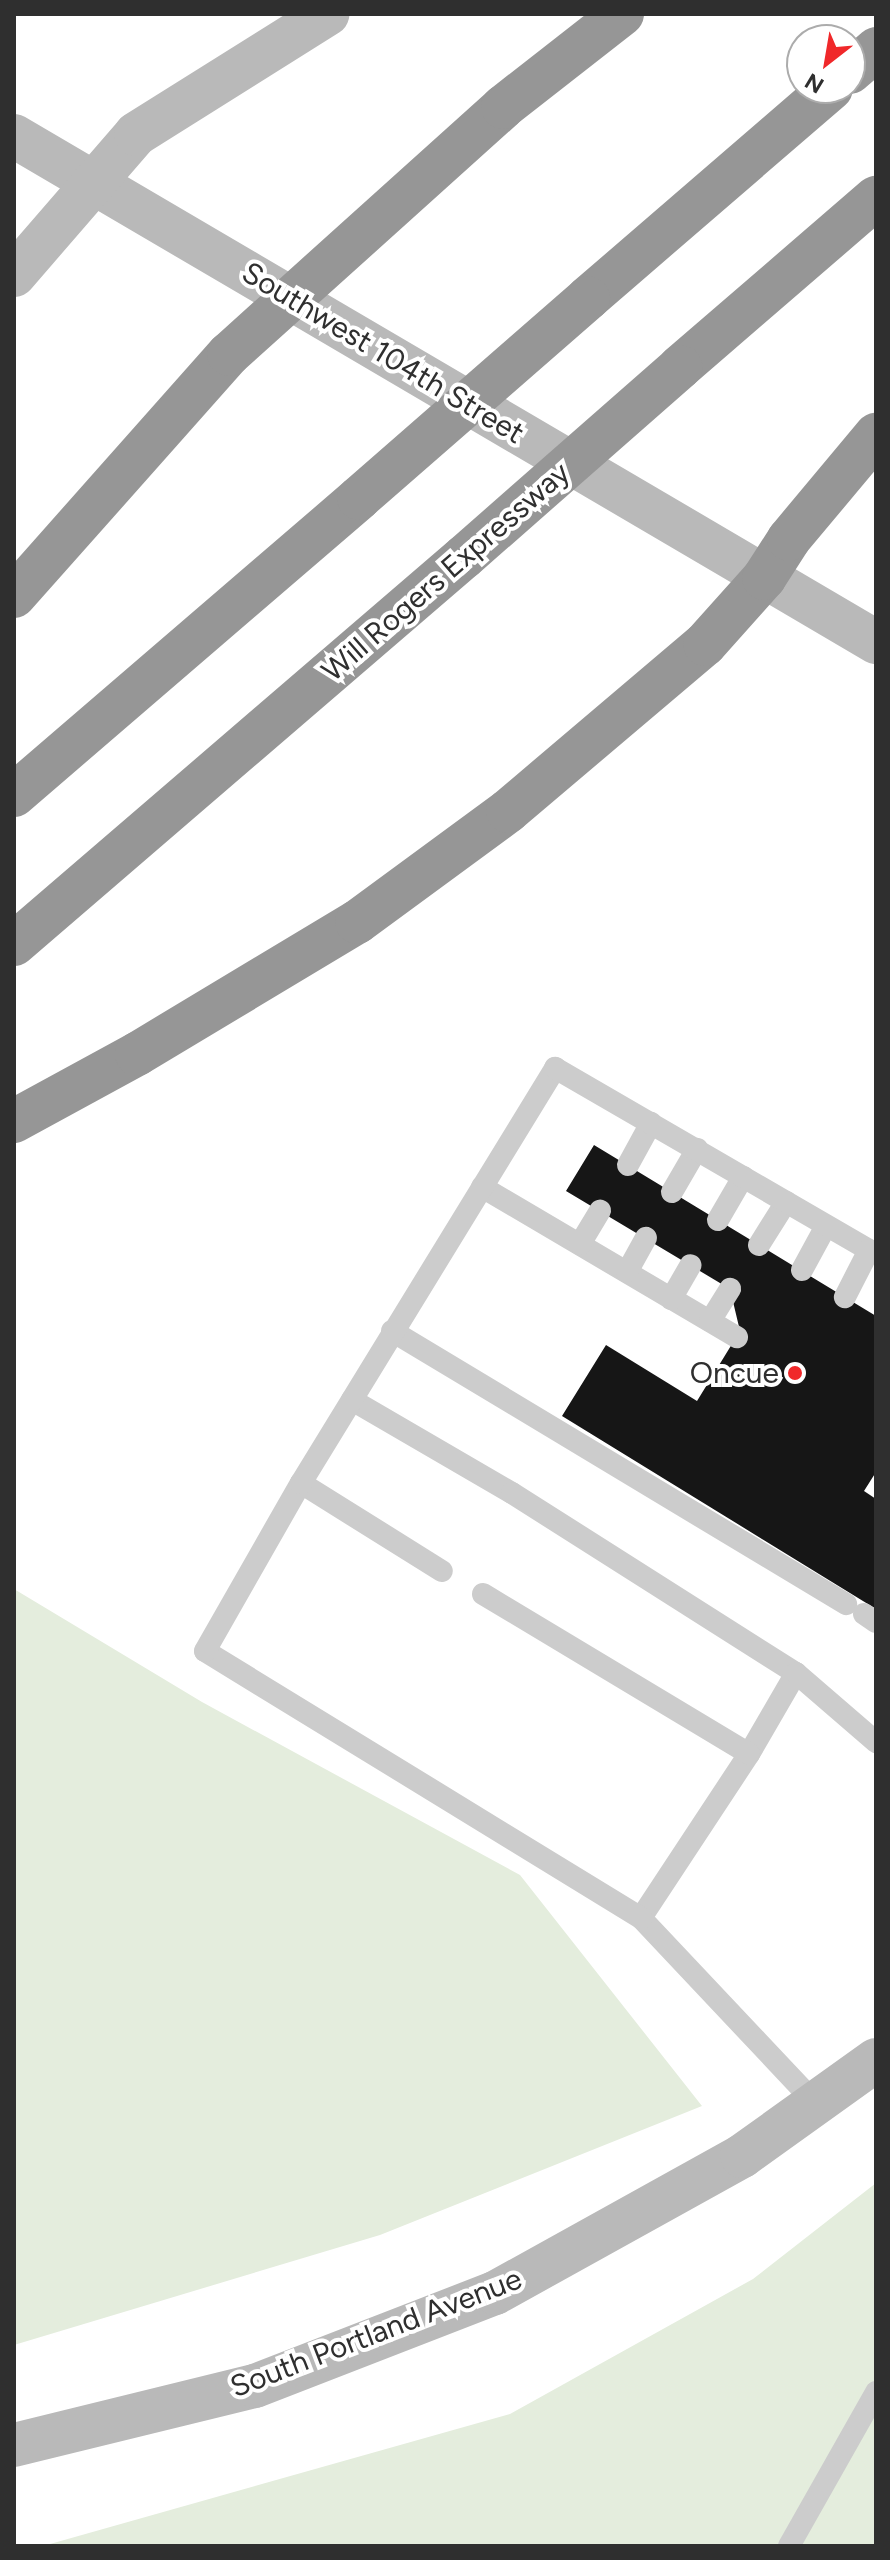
<!DOCTYPE html>
<html>
<head>
<meta charset="utf-8">
<style>
  body { margin:0 }
  #map { position:relative; width:890px; height:2560px; overflow:hidden; background:#fff; font-family:Figtree,sans-serif }
  div>[style] { position:absolute }
  [style*='--x'] { left:calc(var(--x)*1px); top:calc(var(--y)*1px); width:calc(var(--w)*1px); rotate:calc(var(--a)*1deg) }
  .green>* { inset:0; background:#e4eddd }
  .building>* { inset:0; background:#161616 }
  .lane>* { height:22px; margin:-11px; padding:0 11px; transform-origin:11px; border-radius:11px; background:#ccc }
  .secondary>* { height:44px; margin:-22px; padding:0 22px; transform-origin:22px; border-radius:22px; background:#b9b9b9 }
  .highway>* { height:44px; margin:-22px; padding:0 22px; transform-origin:22px; border-radius:22px; background:#969696 }
  .highway-bridge>* { height:44px; margin:-22px; padding:0 22px; transform-origin:22px; border-radius:22px; background:#969696 }
  .dots>* { width:22px; height:22px; translate:-50% -50%; box-sizing:border-box; border:4px solid #fff; border-radius:50% }
  span { translate:-50% -50%; white-space:nowrap; text-align:center; line-height:1.15; -webkit-text-stroke:8px #fff; paint-order:stroke }
  .street-label { font-size:30px; color:#2f2f2f }
  .poi-label { font-size:30px; color:#2f2f2f }
  .right { translate:-100% -50%; text-align:right }
  .frame { position:absolute; inset:0; border:16px solid #2f2f2f; pointer-events:none }
  .north { position:absolute; left:786px; top:24px; width:80px; height:80px; box-sizing:border-box; background:#fff; border:2px solid #acacac; border-radius:50%; rotate:211deg; font-size:22px; font-weight:700; line-height:32px; text-align:center; color:#2f2f2f }
  .north::after { content:''; display:block; margin:auto; width:28px; height:36px; background:#f0282a; clip-path:polygon(50% 0,100% 100%,50% 72%,0 100%) }
</style>
</head>
<body>
<div id="map">
  <div class="green">
    <div style="clip-path:polygon(14px 1589px,202px 1702px,520px 1875px,702px 2106px,380px 2235px,14px 2345px)"></div>
    <div style="clip-path:polygon(876px 2183px,876px 2546px,43px 2546px,510px 2414px,753px 2279px)"></div>
  </div>
  <div class="building">
    <div style="clip-path:polygon(594px 1145px,876px 1316px,876px 1472px,864px 1491px,876px 1499px,876px 1609px,562px 1416px,606px 1345px,697px 1401px,740px 1331px,730px 1289px,566px 1191px)"></div>
  </div>
  <div class="lane">
    <div style="--x:628;--y:1165;--w:48;--a:-61.3"></div>
    <div style="--x:482;--y:1187;--w:296;--a:30.5"></div>
    <div style="--x:672;--y:1192;--w:50;--a:-59.8"></div>
    <div style="--x:718;--y:1220;--w:50;--a:-59.8"></div>
    <div style="--x:580;--y:1244;--w:39;--a:-59"></div>
    <div style="--x:759;--y:1245;--w:51;--a:-57.9"></div>
    <div style="--x:802;--y:1270;--w:50;--a:-61.4"></div>
    <div style="--x:627;--y:1272;--w:39;--a:-61"></div>
    <div style="--x:671;--y:1299;--w:39;--a:-60"></div>
    <div style="--x:710;--y:1321;--w:38;--a:-58"></div>
    <div style="--x:392;--y:1331;--w:530;--a:31.02"></div>
    <div style="--x:352;--y:1400;--w:185;--a:30.2"></div>
    <div style="--x:512;--y:1493;--w:336;--a:32.4"></div>
    <div style="--x:796;--y:1673;--w:94;--a:120.1"></div>
    <div style="--x:749;--y:1754;--w:196;--a:123.4"></div>
    <div style="--x:641;--y:1918;--w:255;--a:46.7"></div>
    <div style="--x:301;--y:1483;--w:166;--a:32"></div>
    <div style="--x:483;--y:1594;--w:310;--a:31"></div>
    <div style="--x:864;--y:1614;--w:14;--a:34"></div>
    <div style="--x:796;--y:1673;--w:106;--a:40.8"></div>
    <div style="--x:641;--y:1918;--w:511;--a:-148.52"></div>
    <div style="--x:205;--y:1651;--w:193;--a:-60.3"></div>
    <div style="--x:301;--y:1483;--w:487;--a:-58.5"></div>
    <div style="--x:555;--y:1068;--w:363;--a:30.1"></div>
    <div style="--x:869;--y:1250;--w:53;--a:117.1"></div>
    <div style="--x:789;--y:2546;--w:177;--a:-60.5"></div>
  </div>
  <div class="secondary">
    <div style="--x:14;--y:136;--w:1000;--a:30.41"></div>
    <div style="--x:14;--y:275;--w:186;--a:-49.1"></div>
    <div style="--x:136;--y:134;--w:226;--a:-32.1"></div>
    <div style="--x:14;--y:2445;--w:248;--a:-13.8"></div>
    <div style="--x:255;--y:2386;--w:257;--a:-21.2"></div>
    <div style="--x:495;--y:2293;--w:282;--a:-29"></div>
    <div style="--x:742;--y:2156;--w:165;--a:-35.6"></div>
  </div>
  <div class="highway">
    <div style="--x:850;--y:72;--w:35;--a:-41"></div>
    <div style="--x:588;--y:298;--w:321;--a:-40.8"></div>
    <div style="--x:680;--y:367;--w:259;--a:-40.8"></div>
    <div style="--x:14;--y:596;--w:324;--a:-48.4"></div>
    <div style="--x:229;--y:354;--w:369;--a:-42"></div>
    <div style="--x:503;--y:107;--w:151;--a:-38"></div>
    <div style="--x:14;--y:795;--w:455;--a:-40.7"></div>
    <div style="--x:14;--y:944;--w:594;--a:-40.7"></div>
    <div style="--x:14;--y:1121;--w:140;--a:-28.6"></div>
    <div style="--x:137;--y:1054;--w:257;--a:-31"></div>
    <div style="--x:357;--y:922;--w:187;--a:-36.3"></div>
    <div style="--x:508;--y:811;--w:258;--a:-40.3"></div>
    <div style="--x:705;--y:644;--w:89;--a:-48.2"></div>
    <div style="--x:764;--y:578;--w:46;--a:-57.3"></div>
    <div style="--x:789;--y:539;--w:136;--a:-50.1"></div>
  </div>
  <div class="highway-bridge">
    <div style="--x:359;--y:498;--w:304;--a:-41.1"></div>
    <div style="--x:464;--y:557;--w:288;--a:-41.3"></div>
  </div>
  <div class="dots">
    <div style="left:795px;top:1373px;background:#f0282a"></div>
  </div>
  <div class="street-label">
    <span style="left:383px;top:353px;rotate:31deg">Southwest 104th Street</span>
    <span style="left:446px;top:572px;rotate:-41deg">Will Rogers Expressway</span>
    <span style="left:376px;top:2333px;rotate:-21deg">South Portland Avenue</span>
  </div>
  <div class="poi-label">
    <span class="right" style="left:779px;top:1373px">Oncue</span>
  </div>
  <div class="frame"></div>
  <div class="north">N</div>
</div>
</body>
</html>
